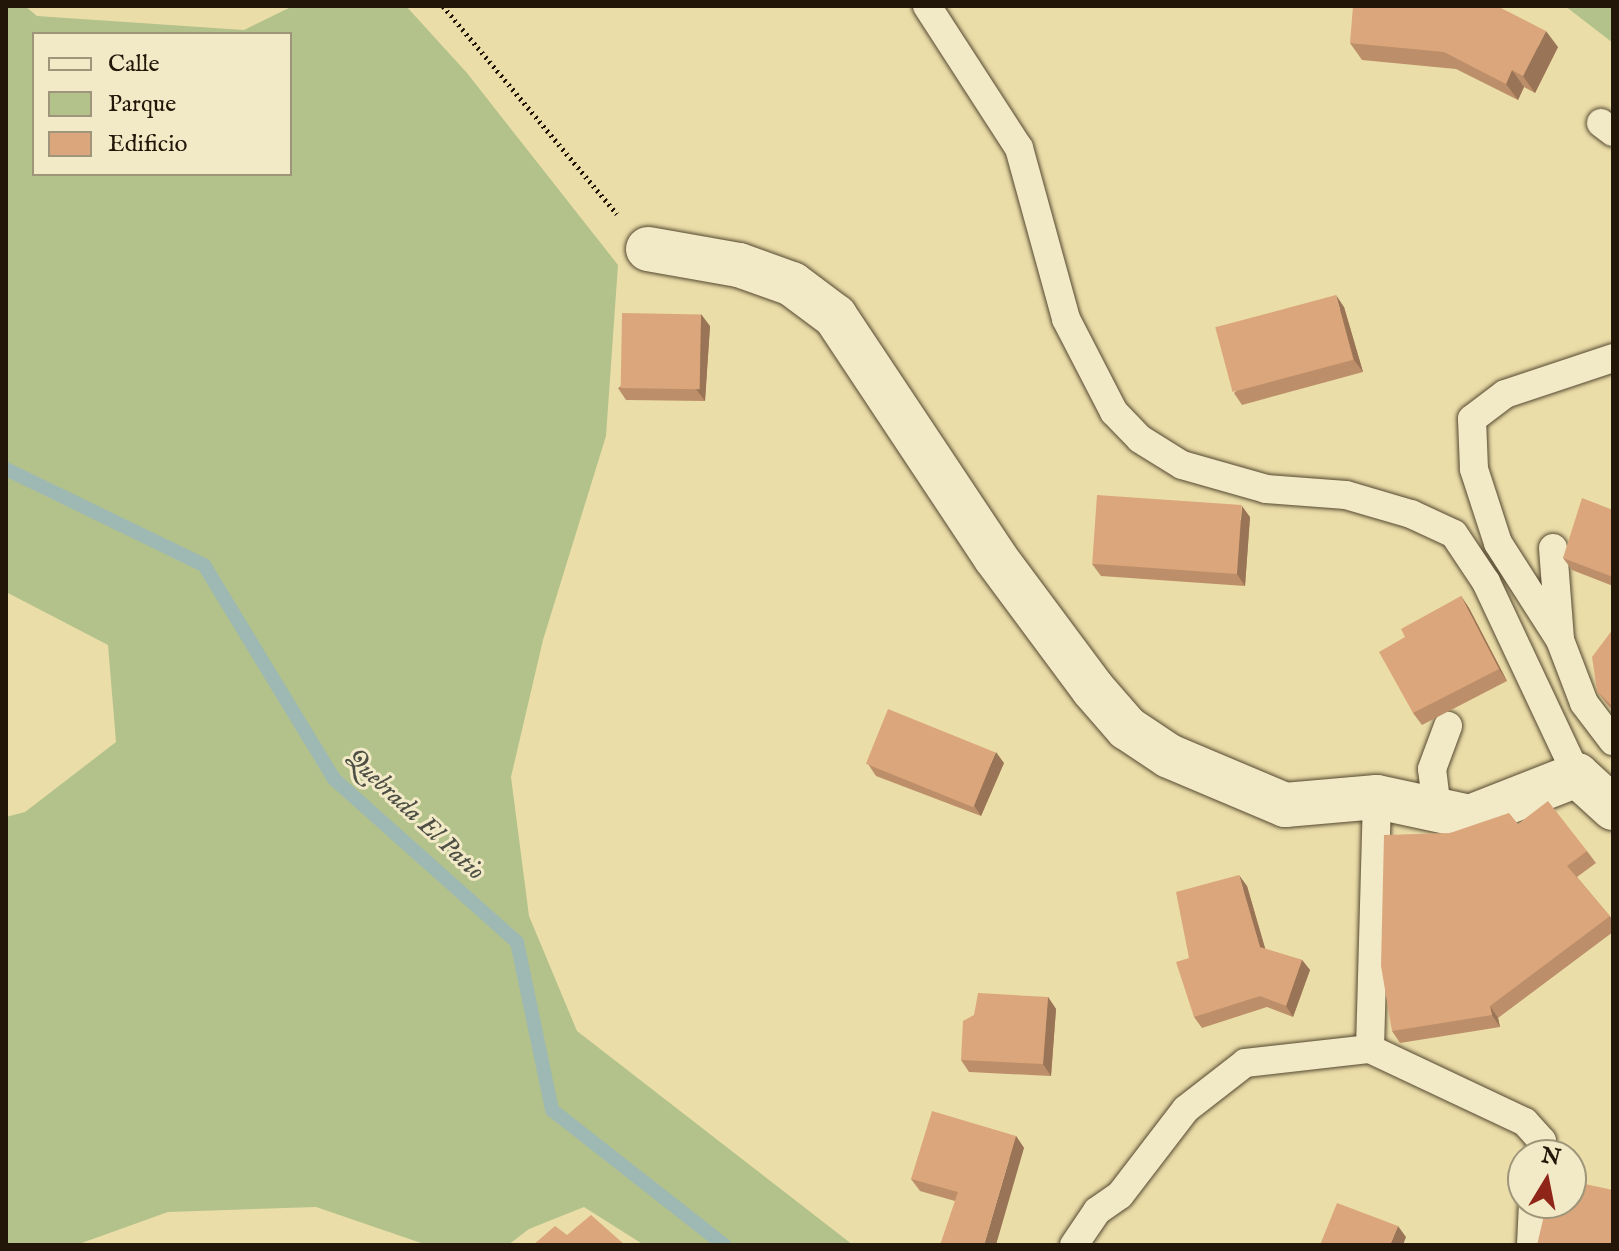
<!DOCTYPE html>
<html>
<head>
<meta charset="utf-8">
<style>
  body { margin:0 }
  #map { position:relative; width:1619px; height:1251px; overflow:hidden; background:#ebdda8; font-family:"IM FELL English",serif }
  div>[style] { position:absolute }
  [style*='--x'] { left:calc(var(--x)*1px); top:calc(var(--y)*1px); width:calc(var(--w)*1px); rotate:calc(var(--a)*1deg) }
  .green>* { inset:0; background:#b3c28b }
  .stream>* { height:14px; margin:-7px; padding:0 7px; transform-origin:7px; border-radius:7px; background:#9eb8b4 }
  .path>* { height:5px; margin-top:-2.5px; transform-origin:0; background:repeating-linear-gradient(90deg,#221609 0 2px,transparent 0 6px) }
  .roads { filter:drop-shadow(0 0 2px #544831) drop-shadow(0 0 2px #544831) }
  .service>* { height:28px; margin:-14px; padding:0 14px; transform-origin:14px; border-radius:14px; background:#f2e9c6 }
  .minor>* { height:44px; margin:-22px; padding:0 22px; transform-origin:22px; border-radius:22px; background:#f2e9c6 }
  .wall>* { inset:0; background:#bc8f6a }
  .shaded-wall>* { inset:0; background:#997456 }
  .building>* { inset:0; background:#dba67b; transform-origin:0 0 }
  span { translate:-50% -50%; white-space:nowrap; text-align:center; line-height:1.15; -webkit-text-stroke:6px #f2e9c6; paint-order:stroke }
  .water-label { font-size:26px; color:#4d4f45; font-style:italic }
  .frame { position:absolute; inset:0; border:8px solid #221609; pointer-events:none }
  .legend { position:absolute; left:32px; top:32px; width:260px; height:144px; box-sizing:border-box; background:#f2e9c6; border:2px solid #9f957a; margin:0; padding:10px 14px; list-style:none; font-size:24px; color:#221609 }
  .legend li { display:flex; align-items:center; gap:16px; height:40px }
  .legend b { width:40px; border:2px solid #9f957a }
  .north { position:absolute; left:1507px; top:1139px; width:80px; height:80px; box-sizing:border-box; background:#f2e9c6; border:2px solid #9f957a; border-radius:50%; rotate:10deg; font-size:22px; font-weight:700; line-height:32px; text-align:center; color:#221609 }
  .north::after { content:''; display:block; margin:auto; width:28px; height:36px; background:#8f2418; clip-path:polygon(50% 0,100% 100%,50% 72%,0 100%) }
</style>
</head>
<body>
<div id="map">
  <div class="green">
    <div style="clip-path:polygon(evenodd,6px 6px,25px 6px,37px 16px,244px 30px,293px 6px,406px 6px,467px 73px,618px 265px,606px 436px,543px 640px,511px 777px,529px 916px,577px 1031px,853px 1245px,644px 1245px,584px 1207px,529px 1229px,508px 1245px,427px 1245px,316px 1207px,168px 1212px,76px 1245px,6px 1245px,6px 817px,25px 812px,116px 742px,108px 645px,6px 592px,6px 6px,34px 34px,290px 34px,290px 174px,34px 174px,34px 34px)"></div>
    <div style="clip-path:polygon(1565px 6px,1613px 6px,1613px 43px)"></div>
  </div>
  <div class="stream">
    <div style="--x:6;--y:469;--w:220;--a:25.9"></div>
    <div style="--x:204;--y:565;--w:250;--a:58.7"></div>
    <div style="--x:334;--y:779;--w:245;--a:41.7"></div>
    <div style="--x:517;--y:942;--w:172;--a:78.2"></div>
    <div style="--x:552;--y:1110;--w:219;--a:38.1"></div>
  </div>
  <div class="path">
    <div style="--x:443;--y:6;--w:271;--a:50.1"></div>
  </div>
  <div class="roads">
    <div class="service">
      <div style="--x:927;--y:6;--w:169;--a:57.1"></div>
      <div style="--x:1019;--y:148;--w:177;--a:74.6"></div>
      <div style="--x:1066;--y:319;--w:105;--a:62.7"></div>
      <div style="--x:1114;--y:412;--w:37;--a:46"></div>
      <div style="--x:1140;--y:439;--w:49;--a:31.8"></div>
      <div style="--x:1182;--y:465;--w:87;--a:15.9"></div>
      <div style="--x:1266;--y:489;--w:80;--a:4.3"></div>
      <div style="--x:1346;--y:495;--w:68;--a:16.3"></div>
      <div style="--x:1411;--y:514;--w:47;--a:24.9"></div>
      <div style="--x:1454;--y:534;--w:58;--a:56.3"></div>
      <div style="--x:1486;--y:582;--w:213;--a:64.8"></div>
      <div style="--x:1601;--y:123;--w:15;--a:37"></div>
      <div style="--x:1553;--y:548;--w:92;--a:85.6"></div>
      <div style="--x:1560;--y:640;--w:67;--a:69.1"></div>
      <div style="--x:1584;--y:703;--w:48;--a:52.7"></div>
      <div style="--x:1560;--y:640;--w:115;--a:-122.6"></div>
      <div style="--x:1498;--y:543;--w:78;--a:-108"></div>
      <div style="--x:1474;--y:469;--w:50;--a:-92.3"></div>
      <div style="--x:1472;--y:419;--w:41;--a:-37.1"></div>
      <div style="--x:1505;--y:394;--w:114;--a:-18.4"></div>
      <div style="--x:1437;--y:809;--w:40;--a:-97.1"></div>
      <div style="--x:1432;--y:769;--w:46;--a:-69.6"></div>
      <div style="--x:1370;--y:1049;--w:252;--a:-88.4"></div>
      <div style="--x:1074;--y:1245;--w:41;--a:-55.9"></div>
      <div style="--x:1097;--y:1211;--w:28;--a:-35"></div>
      <div style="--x:1120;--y:1195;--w:108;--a:-52.5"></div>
      <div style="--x:1186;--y:1109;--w:75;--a:-37.9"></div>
      <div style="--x:1245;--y:1063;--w:126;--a:-6.4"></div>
      <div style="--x:1370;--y:1049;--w:171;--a:25.2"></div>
      <div style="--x:1525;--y:1122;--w:25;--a:48"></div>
      <div style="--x:1542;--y:1141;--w:14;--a:98"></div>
      <div style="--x:1531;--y:1245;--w:42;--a:-87.3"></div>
    </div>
    <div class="minor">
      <div style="--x:648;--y:249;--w:92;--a:10"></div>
      <div style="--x:739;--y:265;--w:56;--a:19.7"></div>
      <div style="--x:792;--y:284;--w:54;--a:36.7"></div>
      <div style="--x:835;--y:316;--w:289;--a:56.4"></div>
      <div style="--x:995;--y:557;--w:164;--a:53.4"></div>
      <div style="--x:1093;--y:689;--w:52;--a:48.9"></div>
      <div style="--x:1127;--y:728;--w:50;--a:33.7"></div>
      <div style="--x:1169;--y:756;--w:126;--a:22.9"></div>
      <div style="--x:1285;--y:805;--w:92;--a:-5"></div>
      <div style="--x:1377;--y:797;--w:95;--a:12.1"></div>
      <div style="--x:1470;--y:817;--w:115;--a:-21.4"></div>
      <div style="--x:1577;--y:775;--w:49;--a:42.5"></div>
    </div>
  </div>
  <div class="wall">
    <div style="clip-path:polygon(1350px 43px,1558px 47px,1535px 93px,1524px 87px,1518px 100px,1456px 69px,1362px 60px)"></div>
    <div style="clip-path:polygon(1344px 307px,1363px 372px,1242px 405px,1234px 393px)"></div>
    <div style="clip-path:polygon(710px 326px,705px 401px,626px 400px,618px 388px)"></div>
    <div style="clip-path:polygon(1613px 510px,1613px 586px,1572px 570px,1563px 558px)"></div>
    <div style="clip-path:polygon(1250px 517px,1245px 586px,1101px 576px,1092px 564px)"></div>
    <div style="clip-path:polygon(1461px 596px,1469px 608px,1507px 681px,1422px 725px,1413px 713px,1405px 637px)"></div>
    <div style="clip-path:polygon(1613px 629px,1613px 711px,1606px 703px,1597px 691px)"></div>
    <div style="clip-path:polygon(1004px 763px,981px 816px,876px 776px,868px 764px)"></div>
    <div style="clip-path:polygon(1518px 824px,1587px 851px,1596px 863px,1577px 877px,1613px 920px,1613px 932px,1498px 1018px,1500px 1027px,1400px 1043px,1392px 1031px,1450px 833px)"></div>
    <div style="clip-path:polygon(1247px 886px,1265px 949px,1302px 960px,1310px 970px,1293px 1017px,1267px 1007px,1202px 1028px,1194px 1017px,1189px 958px)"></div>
    <div style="clip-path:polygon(1048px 997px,1056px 1009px,1051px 1076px,969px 1072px,961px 1060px,974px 1015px)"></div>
    <div style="clip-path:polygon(1016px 1136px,1024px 1148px,955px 1201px,920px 1191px,911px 1179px)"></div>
  </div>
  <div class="shaded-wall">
    <div style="clip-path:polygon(1546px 31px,1558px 47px,1535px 93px,1523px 76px)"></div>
    <div style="clip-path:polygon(1512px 70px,1524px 87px,1518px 100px,1506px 84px)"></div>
    <div style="clip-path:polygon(1336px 295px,1344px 307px,1363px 372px,1354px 360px)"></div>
    <div style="clip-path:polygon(701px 314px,710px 326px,705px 401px,696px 389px)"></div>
    <div style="clip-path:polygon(1242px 506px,1250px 517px,1245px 586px,1237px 574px)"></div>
    <div style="clip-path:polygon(1461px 596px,1469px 608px,1507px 681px,1499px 669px)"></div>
    <div style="clip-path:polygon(996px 752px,1004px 763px,981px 816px,973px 804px)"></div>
    <div style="clip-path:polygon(1239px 875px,1247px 886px,1268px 958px,1260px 947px)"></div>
    <div style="clip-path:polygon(1302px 960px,1310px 970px,1293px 1017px,1286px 1006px)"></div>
    <div style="clip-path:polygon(1048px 997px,1056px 1009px,1051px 1076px,1043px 1064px)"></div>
    <div style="clip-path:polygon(1490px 1006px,1498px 1018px,1500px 1027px,1492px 1015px)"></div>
    <div style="clip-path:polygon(1016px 1136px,1024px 1148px,996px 1245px,984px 1245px)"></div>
    <div style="clip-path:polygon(1398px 1226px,1406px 1237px,1403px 1245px,1390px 1245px)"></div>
  </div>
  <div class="building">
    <div style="clip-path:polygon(1353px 6px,1497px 6px,1546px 31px,1523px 76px,1512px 70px,1506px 84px,1444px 52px,1350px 43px)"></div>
    <div style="left:1336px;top:295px;width:67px;height:125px;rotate:75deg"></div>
    <div style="left:622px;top:313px;width:79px;height:75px;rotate:1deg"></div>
    <div style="left:1097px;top:495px;width:145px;height:69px;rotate:4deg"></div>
    <div style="clip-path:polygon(1582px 498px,1613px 510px,1613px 577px,1563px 558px)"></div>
    <div style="clip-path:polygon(1461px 596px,1499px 669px,1413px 713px,1379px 652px,1405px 637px,1401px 629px)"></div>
    <div style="clip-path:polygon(1613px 629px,1613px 707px,1597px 691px,1592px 657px)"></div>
    <div style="left:888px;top:709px;width:116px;height:59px;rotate:22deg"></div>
    <div style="clip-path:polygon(1548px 801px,1587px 851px,1567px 866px,1610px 916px,1490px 1006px,1492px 1015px,1392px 1031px,1381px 966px,1384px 835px,1450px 833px,1509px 813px,1518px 824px)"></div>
    <div style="clip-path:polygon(1239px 875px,1260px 947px,1302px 960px,1286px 1006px,1260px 996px,1194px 1017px,1176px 962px,1189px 958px,1176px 892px)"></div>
    <div style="clip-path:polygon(978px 993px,1048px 997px,1043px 1064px,961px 1060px,963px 1021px,974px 1015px)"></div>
    <div style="clip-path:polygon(932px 1111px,1016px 1136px,984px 1245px,940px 1245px,958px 1192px,911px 1179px)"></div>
    <div style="clip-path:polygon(1571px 1181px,1613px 1190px,1613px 1245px,1537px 1245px,1547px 1203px,1571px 1203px)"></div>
    <div style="clip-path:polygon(1337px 1203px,1398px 1226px,1390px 1245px,1320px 1245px)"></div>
    <div style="clip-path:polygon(591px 1215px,625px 1245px,533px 1245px,555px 1226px,567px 1235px)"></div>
  </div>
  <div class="water-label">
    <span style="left:415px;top:815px;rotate:43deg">Quebrada El Patio</span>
  </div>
  <div class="frame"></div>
  <ul class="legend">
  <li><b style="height:10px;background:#f2e9c6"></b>Calle</li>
  <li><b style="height:22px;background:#b3c28b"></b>Parque</li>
  <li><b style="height:22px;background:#dba67b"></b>Edificio</li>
  </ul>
  <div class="north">N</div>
</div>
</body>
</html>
